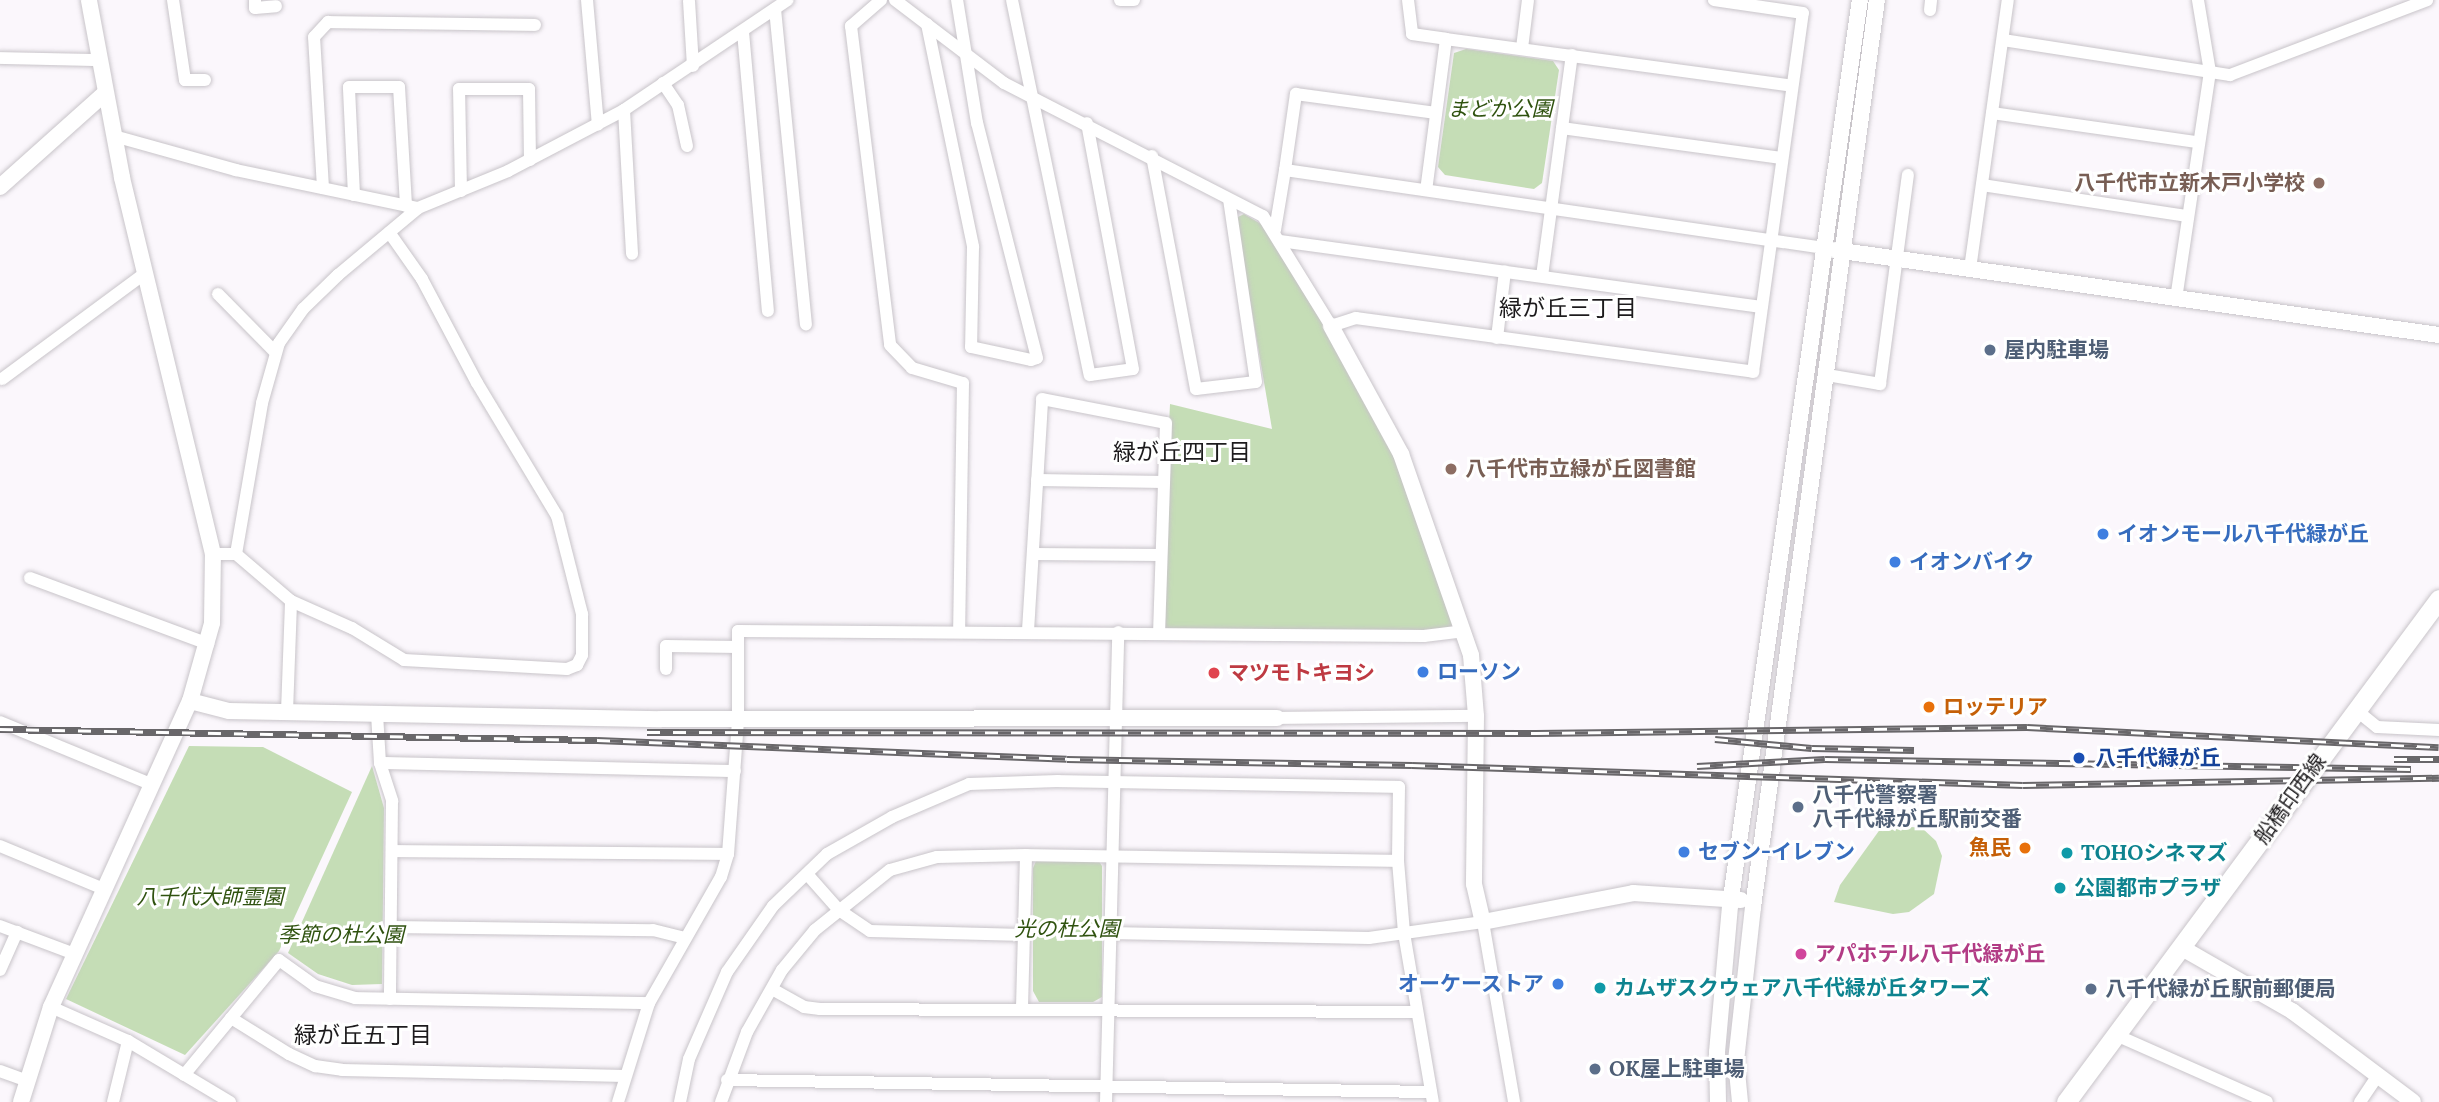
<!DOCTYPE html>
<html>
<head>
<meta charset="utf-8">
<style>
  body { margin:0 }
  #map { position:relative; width:2439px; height:1102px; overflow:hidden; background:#fbf7fc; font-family:Lora,"Noto Sans JP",serif }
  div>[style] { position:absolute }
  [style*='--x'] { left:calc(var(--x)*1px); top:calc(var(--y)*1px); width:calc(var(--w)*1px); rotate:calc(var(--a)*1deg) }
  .green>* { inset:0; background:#c5ddb6 }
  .roads { filter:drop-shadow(0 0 2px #c8c4c9) drop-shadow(0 0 2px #c8c4c9) }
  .minor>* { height:12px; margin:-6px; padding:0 6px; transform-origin:6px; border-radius:6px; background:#fff }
  .tertiary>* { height:16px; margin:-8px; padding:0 8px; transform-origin:8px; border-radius:8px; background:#fff }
  .primary>* { height:19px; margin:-9.5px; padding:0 9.5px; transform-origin:9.5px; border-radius:9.5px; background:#fff }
  .rail>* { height:7px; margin-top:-3.5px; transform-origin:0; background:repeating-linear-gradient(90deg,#fff 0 13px,#69676a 0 26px); box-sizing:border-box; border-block:2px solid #69676a }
  .dots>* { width:19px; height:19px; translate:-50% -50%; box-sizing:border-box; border:4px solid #fff; border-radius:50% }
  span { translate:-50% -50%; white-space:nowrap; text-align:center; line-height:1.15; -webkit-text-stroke:6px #fff; paint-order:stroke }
  .park-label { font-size:21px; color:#2f520f; font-style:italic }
  .education-label { font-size:21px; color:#785e54; font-weight:700 }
  .right { translate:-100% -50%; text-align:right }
  .left { translate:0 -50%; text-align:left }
  .service-label { font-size:21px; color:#4e5e75; font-weight:700 }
  .shop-label { font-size:21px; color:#366cbe; font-weight:700 }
  .health-label { font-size:21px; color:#be3a42; font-weight:700 }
  .food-label { font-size:21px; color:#c56008; font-weight:700 }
  .transit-label { font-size:21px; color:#164399; font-weight:700 }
  .street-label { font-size:21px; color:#1d1b1d }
  .culture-label { font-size:21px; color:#0d838f; font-weight:700 }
  .hotel-label { font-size:21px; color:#b23c85; font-weight:700 }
  .neighbourhood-label { font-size:23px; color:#1d1b1d }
</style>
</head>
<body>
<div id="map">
  <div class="green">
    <div style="clip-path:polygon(1466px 49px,1553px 61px,1559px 70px,1542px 183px,1534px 189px,1445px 175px,1438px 167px,1454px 53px)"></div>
    <div style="clip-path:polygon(1244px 214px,1261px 224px,1289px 259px,1401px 454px,1463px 631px,1159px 632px,1170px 404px,1272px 429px,1236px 218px)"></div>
    <div style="clip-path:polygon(189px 746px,263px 747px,352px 792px,279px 951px,185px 1055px,66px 999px)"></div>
    <div style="clip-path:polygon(372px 766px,384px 808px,382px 984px,352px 985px,318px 974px,288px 953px)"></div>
    <div style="clip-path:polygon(1890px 825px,1922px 828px,1936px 841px,1942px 856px,1934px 894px,1909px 912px,1893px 914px,1834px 902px,1840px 885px,1881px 828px)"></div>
    <div style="clip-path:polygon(1098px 860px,1102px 866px,1102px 997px,1093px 1002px,1039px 1002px,1033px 991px,1033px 868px,1036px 861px)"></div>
  </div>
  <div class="roads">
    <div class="minor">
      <div style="--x:173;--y:0;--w:81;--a:81.5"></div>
      <div style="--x:185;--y:80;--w:20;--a:0"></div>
      <div style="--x:255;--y:0;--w:8;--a:90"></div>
      <div style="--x:255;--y:8;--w:21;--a:-5"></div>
      <div style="--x:587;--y:0;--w:125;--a:85"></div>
      <div style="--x:881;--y:0;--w:40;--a:139"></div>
      <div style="--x:851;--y:26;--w:321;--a:83"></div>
      <div style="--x:890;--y:345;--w:32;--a:46"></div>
      <div style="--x:912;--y:368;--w:53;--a:16.4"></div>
      <div style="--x:963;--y:383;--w:248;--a:90.9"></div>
      <div style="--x:895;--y:0;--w:137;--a:37.3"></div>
      <div style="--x:1004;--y:83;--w:291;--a:27.2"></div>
      <div style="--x:1263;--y:216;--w:129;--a:58.3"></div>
      <div style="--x:1331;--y:326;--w:26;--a:-18"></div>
      <div style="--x:1356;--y:318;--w:401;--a:7.7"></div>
      <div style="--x:1753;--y:372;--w:362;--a:-82.1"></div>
      <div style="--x:1803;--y:13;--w:90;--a:-171.7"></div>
      <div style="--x:1012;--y:0;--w:383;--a:78.3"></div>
      <div style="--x:1090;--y:375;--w:43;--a:-7.9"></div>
      <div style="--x:1133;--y:369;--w:250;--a:-100.6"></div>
      <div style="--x:1120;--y:0;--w:14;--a:0"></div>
      <div style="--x:1408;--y:0;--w:34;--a:83"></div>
      <div style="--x:1412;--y:34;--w:34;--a:8"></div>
      <div style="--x:1446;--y:39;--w:152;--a:97.5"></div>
      <div style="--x:689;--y:1;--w:65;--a:86.5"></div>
      <div style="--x:775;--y:9;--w:317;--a:84.4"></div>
      <div style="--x:1930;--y:10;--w:10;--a:-84"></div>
      <div style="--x:927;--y:24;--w:228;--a:78.3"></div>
      <div style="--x:973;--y:247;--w:100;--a:91.1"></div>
      <div style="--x:971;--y:347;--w:61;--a:12.2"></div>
      <div style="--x:1031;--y:360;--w:6;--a:-18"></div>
      <div style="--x:1037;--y:358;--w:243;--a:-104.3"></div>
      <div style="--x:977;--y:123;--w:125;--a:-99.2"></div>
      <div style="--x:743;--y:32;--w:280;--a:84.9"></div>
      <div style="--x:1446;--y:39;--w:349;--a:7.7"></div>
      <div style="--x:2003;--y:40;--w:230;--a:8.8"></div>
      <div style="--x:2230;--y:75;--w:211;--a:-20.8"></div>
      <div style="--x:1522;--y:48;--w:48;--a:-82.9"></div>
      <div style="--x:0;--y:58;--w:99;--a:1.2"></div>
      <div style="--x:663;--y:83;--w:27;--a:56"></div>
      <div style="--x:678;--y:105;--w:42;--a:77.6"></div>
      <div style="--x:624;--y:110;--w:144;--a:86.8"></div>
      <div style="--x:1992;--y:113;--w:207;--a:8.1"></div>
      <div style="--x:1562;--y:128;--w:221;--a:7.8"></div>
      <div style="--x:114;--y:136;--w:127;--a:15.6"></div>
      <div style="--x:236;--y:170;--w:186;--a:11.8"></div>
      <div style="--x:1152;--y:156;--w:237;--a:79.3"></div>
      <div style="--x:1196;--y:389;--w:60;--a:-6.7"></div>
      <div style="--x:1256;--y:382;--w:184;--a:-98.4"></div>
      <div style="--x:1285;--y:170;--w:77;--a:-81.8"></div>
      <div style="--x:1296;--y:94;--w:141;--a:7.7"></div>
      <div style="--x:1982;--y:185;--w:208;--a:8.6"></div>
      <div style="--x:323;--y:188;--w:151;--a:-93.4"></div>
      <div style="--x:314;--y:37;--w:21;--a:-47"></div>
      <div style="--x:328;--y:22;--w:207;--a:0.8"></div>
      <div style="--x:461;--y:191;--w:102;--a:-91.1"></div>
      <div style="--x:459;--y:89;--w:70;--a:0"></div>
      <div style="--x:529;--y:89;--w:71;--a:89.2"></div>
      <div style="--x:354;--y:195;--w:108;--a:-92.7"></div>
      <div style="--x:349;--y:87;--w:50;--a:0"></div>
      <div style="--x:399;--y:87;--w:119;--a:86.6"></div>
      <div style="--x:1275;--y:230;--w:61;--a:-80.5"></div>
      <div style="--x:1285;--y:170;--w:545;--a:8.23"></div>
      <div style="--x:1280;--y:241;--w:486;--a:7.8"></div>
      <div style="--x:1970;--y:269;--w:272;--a:-82"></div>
      <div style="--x:1542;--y:276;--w:223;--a:-82.3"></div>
      <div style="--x:218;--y:294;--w:81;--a:45.5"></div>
      <div style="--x:2176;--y:299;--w:230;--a:-81.5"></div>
      <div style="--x:2210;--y:72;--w:73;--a:-99.5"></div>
      <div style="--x:1497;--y:338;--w:67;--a:-83.2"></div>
      <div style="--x:1827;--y:375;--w:54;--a:9.6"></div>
      <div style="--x:1880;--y:384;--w:211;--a:-82.4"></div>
      <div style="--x:2;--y:379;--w:178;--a:-36.5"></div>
      <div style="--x:1037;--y:480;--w:127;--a:0.9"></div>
      <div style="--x:213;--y:554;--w:23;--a:0"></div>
      <div style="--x:236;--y:554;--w:153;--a:-80.2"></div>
      <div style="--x:262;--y:403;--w:62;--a:-74.2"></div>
      <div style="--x:279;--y:343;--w:42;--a:-54.8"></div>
      <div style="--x:303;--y:309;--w:49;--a:-44.2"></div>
      <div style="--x:338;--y:275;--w:104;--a:-39.9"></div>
      <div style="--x:418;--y:208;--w:97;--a:-22.3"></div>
      <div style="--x:508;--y:171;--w:131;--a:-27.7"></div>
      <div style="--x:624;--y:110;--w:197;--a:-33.9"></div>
      <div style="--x:236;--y:554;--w:72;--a:40.5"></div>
      <div style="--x:291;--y:601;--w:67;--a:23.9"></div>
      <div style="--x:352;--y:628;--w:61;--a:31.6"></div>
      <div style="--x:404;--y:660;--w:163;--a:3.2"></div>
      <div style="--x:567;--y:669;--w:11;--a:-22"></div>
      <div style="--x:577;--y:665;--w:11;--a:-63"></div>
      <div style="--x:582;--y:655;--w:41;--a:-90"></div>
      <div style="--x:582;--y:614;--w:101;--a:-104.3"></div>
      <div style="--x:557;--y:516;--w:155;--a:-121"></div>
      <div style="--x:477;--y:383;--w:118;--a:-117.9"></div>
      <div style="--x:422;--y:279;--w:57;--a:-125.1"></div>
      <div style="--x:1033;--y:554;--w:128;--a:0.4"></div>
      <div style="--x:30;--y:578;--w:190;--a:20.3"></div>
      <div style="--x:1028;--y:631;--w:232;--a:-86.5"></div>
      <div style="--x:1042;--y:399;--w:126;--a:11"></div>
      <div style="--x:1166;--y:423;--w:209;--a:91.9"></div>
      <div style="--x:666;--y:669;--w:23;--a:-90"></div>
      <div style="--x:666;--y:646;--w:72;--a:0.8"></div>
      <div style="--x:2356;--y:710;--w:27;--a:39"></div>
      <div style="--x:2377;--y:727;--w:62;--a:2.8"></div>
      <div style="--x:287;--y:712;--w:111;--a:-87.9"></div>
      <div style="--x:377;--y:714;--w:49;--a:86.5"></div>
      <div style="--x:380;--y:763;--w:40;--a:72"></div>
      <div style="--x:392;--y:801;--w:198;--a:90.6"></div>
      <div style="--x:1277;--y:718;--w:199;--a:-0.6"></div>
      <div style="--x:0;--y:722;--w:165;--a:22.4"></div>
      <div style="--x:380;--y:763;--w:355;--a:1.3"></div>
      <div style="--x:0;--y:846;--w:113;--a:22.5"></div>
      <div style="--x:392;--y:851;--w:336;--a:0.5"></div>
      <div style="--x:807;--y:874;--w:48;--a:48.4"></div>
      <div style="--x:839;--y:910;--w:37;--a:34"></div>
      <div style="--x:870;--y:931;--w:154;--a:1.5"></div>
      <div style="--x:0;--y:926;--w:80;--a:20.5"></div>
      <div style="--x:391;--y:927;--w:262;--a:0.7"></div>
      <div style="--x:653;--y:930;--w:30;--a:14"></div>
      <div style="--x:1109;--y:933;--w:260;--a:1.1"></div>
      <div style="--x:1369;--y:938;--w:115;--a:-8"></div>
      <div style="--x:1483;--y:922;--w:183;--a:80.2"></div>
      <div style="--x:0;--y:970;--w:42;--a:-65.9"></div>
      <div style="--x:772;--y:989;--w:37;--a:29"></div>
      <div style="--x:804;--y:1007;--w:16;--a:7"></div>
      <div style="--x:820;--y:1009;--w:597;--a:0.29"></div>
      <div style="--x:51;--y:1007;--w:84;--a:23.8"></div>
      <div style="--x:128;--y:1041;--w:119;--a:30.9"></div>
      <div style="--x:1022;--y:1008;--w:153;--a:-88.5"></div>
      <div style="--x:231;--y:1018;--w:68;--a:31.8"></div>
      <div style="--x:289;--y:1054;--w:29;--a:25"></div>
      <div style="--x:315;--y:1066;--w:27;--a:8"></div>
      <div style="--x:342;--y:1070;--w:283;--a:1.2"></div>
      <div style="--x:2116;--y:1035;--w:165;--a:23.9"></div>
      <div style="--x:0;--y:1071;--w:29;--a:20"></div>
      <div style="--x:184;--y:1075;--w:149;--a:-50.4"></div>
      <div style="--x:279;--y:960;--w:44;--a:35.8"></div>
      <div style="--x:315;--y:986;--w:42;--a:16.7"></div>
      <div style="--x:355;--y:998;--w:294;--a:1"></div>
      <div style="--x:727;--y:1080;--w:704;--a:0.98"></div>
      <div style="--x:113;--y:1102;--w:63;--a:-76.2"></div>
      <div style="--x:618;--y:1102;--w:104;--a:-72.6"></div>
      <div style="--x:649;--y:1003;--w:145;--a:-60.3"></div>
      <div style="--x:721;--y:877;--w:24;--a:-73"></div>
      <div style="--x:728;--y:854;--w:134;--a:-85.7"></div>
      <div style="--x:738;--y:720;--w:89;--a:-90"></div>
      <div style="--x:738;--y:631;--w:686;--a:0.42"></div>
      <div style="--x:1424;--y:636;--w:39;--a:-7"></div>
      <div style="--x:680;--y:1102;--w:44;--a:-78.2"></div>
      <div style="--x:689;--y:1059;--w:95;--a:-66.4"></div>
      <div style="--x:727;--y:972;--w:80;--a:-55.1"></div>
      <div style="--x:773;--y:906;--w:75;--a:-43.9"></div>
      <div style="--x:827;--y:854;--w:75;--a:-29.6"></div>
      <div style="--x:892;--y:817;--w:84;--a:-23.2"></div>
      <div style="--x:969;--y:784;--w:89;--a:-1.9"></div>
      <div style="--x:1058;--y:781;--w:341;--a:1"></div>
      <div style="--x:1399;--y:787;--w:74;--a:90.8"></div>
      <div style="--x:1398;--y:861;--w:72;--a:85.2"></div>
      <div style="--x:1404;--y:933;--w:171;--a:80.3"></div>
      <div style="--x:721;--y:1102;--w:75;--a:-69.6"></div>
      <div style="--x:747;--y:1032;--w:71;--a:-60.6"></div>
      <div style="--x:782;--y:970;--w:52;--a:-50.5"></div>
      <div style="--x:815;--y:930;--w:96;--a:-38.7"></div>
      <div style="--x:890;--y:870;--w:49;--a:-15.5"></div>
      <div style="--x:937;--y:857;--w:89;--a:-1.3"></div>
      <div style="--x:1026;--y:855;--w:372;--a:0.9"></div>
      <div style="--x:1106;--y:1102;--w:470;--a:-88.5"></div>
      <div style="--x:2360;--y:1102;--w:29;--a:-56"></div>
    </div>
    <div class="tertiary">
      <div style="--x:0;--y:187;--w:141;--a:-41.8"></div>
      <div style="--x:1835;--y:250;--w:610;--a:8.01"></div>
      <div style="--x:1331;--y:326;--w:146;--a:61.3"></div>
      <div style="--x:1401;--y:454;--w:213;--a:70.8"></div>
      <div style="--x:1471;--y:655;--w:61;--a:85.3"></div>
      <div style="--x:1476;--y:716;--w:168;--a:90.7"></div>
      <div style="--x:1474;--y:884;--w:39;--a:77"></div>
      <div style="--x:1483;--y:922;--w:153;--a:-10.9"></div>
      <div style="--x:1633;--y:893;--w:108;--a:3.7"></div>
      <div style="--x:190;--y:701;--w:40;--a:14.4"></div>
      <div style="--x:229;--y:711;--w:432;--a:1.1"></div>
      <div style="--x:661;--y:719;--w:616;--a:-0.09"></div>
      <div style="--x:2182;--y:948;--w:127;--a:29.8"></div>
      <div style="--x:2292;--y:1011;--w:151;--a:36.9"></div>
      <div style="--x:21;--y:1102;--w:100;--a:-72.5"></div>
      <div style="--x:51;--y:1007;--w:336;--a:-65.6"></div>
      <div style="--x:190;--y:701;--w:81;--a:-74.2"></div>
      <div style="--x:212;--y:623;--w:69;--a:-89.2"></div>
      <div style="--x:213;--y:554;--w:388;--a:-103.6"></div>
      <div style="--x:122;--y:177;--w:180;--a:-100.6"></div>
      <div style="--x:1718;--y:1102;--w:50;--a:-91.1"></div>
      <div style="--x:1717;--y:1052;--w:148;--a:-84.9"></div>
      <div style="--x:1730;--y:905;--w:914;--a:-81.83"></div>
      <div style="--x:1740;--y:1102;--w:41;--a:-95.6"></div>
      <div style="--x:1736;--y:1061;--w:155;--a:-83.7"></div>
      <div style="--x:1753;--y:907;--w:915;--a:-82.22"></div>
    </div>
    <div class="primary">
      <div style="--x:2066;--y:1102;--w:626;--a:-53.44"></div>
    </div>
  </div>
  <div class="rail">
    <div style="--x:0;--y:729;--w:597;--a:1.06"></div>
    <div style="--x:597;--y:740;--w:470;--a:2.3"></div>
    <div style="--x:1067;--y:759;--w:345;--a:1"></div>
    <div style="--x:1412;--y:765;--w:611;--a:1.87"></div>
    <div style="--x:2023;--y:785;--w:416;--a:-1"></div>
    <div style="--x:647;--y:732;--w:889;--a:0.06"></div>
    <div style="--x:1536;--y:733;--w:491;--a:-0.7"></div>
    <div style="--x:2027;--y:727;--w:412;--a:2.8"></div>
    <div style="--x:1715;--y:739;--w:97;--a:5.3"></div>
    <div style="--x:1812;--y:748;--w:102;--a:1.1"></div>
    <div style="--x:2394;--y:759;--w:45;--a:0"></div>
    <div style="--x:1697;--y:766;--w:128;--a:-3.1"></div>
    <div style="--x:1825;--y:759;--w:586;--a:0.98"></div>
  </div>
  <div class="dots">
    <div style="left:2319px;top:183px;background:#8d6e63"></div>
    <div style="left:1990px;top:350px;background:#5c6f8a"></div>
    <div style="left:1451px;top:469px;background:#8d6e63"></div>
    <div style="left:2103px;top:534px;background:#3f7fe0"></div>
    <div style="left:1895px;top:562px;background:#3f7fe0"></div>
    <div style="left:1423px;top:672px;background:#3f7fe0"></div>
    <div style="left:1214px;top:673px;background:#e0444e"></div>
    <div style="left:1929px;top:707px;background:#e8710a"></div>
    <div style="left:2079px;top:758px;background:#1a4fb4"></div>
    <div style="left:1798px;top:807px;background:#5c6f8a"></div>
    <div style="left:2025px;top:848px;background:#e8710a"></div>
    <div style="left:1684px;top:852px;background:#3f7fe0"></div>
    <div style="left:2067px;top:853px;background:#0f9aa8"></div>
    <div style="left:2060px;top:888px;background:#0f9aa8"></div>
    <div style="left:1801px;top:954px;background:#d1479c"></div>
    <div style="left:1558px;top:984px;background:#3f7fe0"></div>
    <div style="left:1600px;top:988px;background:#0f9aa8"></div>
    <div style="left:2091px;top:989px;background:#5c6f8a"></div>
    <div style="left:1595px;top:1069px;background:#5c6f8a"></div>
  </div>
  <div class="park-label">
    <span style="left:1500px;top:109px">まどか公園</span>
    <span style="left:210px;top:897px">八千代大師霊園</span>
    <span style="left:1067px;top:929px">光の杜公園</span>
    <span style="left:341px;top:935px">季節の杜公園</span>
  </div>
  <div class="education-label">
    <span class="right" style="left:2305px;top:183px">八千代市立新木戸小学校</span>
    <span class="left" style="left:1465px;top:469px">八千代市立緑が丘図書館</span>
  </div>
  <div class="service-label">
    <span class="left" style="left:2004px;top:350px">屋内駐車場</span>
    <span class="left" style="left:1812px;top:807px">八千代警察署<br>八千代緑が丘駅前交番</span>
    <span class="left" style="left:2105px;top:989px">八千代緑が丘駅前郵便局</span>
    <span class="left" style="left:1609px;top:1069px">OK屋上駐車場</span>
  </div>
  <div class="shop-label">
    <span class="left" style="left:2117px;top:534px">イオンモール八千代緑が丘</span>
    <span class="left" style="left:1909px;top:562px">イオンバイク</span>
    <span class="left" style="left:1437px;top:672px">ローソン</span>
    <span class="left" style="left:1698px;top:852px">セブン-イレブン</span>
    <span class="right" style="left:1544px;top:984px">オーケーストア</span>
  </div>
  <div class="health-label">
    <span class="left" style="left:1228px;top:673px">マツモトキヨシ</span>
  </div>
  <div class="food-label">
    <span class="left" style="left:1943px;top:707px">ロッテリア</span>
    <span class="right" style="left:2011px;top:848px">魚民</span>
  </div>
  <div class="transit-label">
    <span class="left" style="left:2095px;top:758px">八千代緑が丘</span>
  </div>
  <div class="street-label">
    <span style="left:2290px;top:799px;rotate:-54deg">船橋印西線</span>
  </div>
  <div class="culture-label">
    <span class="left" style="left:2081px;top:853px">TOHOシネマズ</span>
    <span class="left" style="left:2074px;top:888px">公園都市プラザ</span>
    <span class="left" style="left:1614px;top:988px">カムザスクウェア八千代緑が丘タワーズ</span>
  </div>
  <div class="hotel-label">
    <span class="left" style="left:1815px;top:954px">アパホテル八千代緑が丘</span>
  </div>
  <div class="neighbourhood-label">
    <span style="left:1568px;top:308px">緑が丘三丁目</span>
    <span style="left:1182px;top:452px">緑が丘四丁目</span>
    <span style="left:363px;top:1035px">緑が丘五丁目</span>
  </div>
</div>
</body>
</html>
